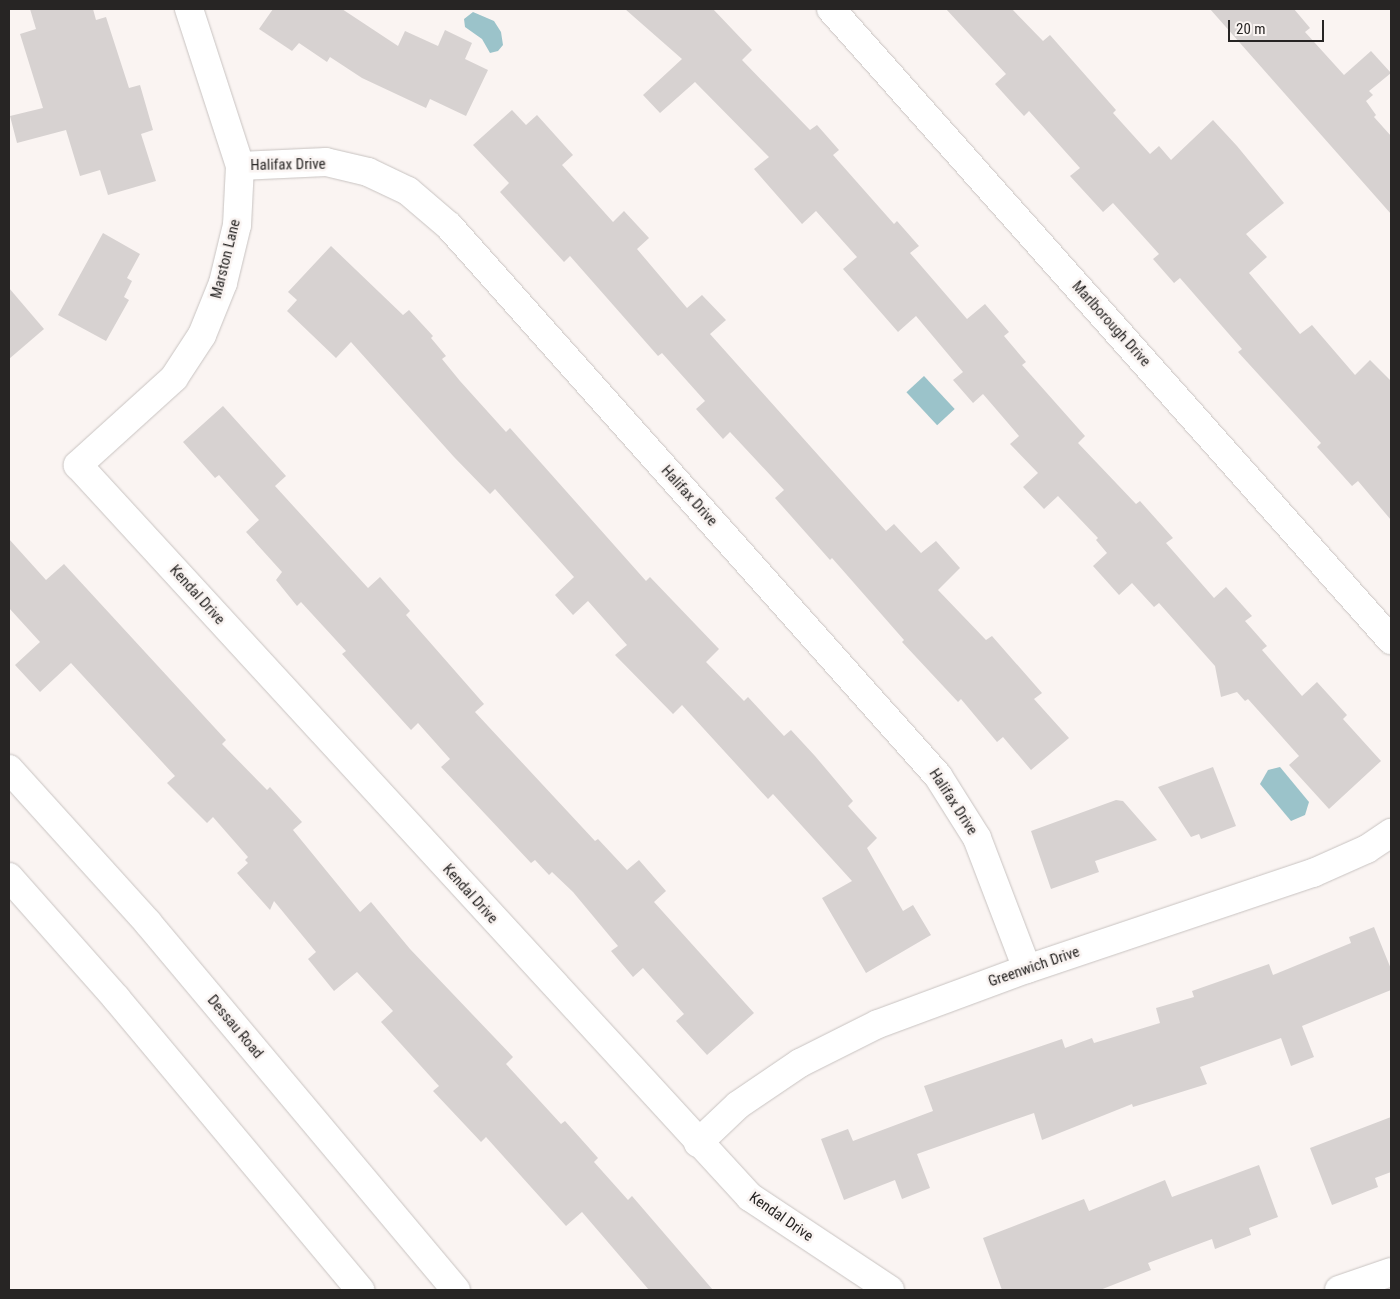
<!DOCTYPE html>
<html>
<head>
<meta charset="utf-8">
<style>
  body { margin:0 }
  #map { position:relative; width:1400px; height:1299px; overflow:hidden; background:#faf4f2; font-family:"Roboto Condensed",sans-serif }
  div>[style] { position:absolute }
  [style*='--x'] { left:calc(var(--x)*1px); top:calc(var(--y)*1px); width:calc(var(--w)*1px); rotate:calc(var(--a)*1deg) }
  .water>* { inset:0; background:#9bc3ca; transform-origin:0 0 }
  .building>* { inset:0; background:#d7d2d1 }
  .roads { filter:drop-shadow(0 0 1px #c8c3c1) drop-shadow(0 0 1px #c8c3c1) }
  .street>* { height:28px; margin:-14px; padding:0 14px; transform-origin:14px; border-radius:14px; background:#fff }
  .secondary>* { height:28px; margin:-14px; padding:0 14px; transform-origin:14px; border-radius:14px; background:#fff }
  span { translate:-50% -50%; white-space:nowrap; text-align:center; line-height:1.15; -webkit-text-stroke:5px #faf4f2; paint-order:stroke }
  .street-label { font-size:15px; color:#272524 }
  .frame { position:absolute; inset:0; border:10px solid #272524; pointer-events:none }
  .scale { position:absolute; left:1228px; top:20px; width:96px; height:22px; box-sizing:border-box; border:2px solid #272524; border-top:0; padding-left:6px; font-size:15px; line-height:18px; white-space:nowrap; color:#272524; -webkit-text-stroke:4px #faf4f2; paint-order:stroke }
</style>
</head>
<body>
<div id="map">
  <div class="water">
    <div style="clip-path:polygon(473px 12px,494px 21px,501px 32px,503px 45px,498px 51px,490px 53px,482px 39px,465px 27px,464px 19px)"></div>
    <div style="left:924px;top:376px;width:45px;height:24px;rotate:47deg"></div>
    <div style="clip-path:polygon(1280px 767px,1309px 802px,1305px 815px,1291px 821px,1260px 784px,1268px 770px)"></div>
  </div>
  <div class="building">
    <div style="clip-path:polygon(30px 9px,93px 9px,96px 20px,106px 17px,129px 88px,140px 85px,153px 130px,141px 134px,156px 181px,108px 195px,100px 170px,80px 176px,66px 130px,17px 143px,10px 116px,43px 108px,20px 34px,36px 29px)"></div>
    <div style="clip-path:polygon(273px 9px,342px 9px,398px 46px,405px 31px,438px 46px,445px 30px,472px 43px,465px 59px,488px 70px,466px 116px,430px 99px,426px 108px,362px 78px,330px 57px,327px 62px,299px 43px,292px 51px,259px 29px)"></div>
    <div style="clip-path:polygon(625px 9px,713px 9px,752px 50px,742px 60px,810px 130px,817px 125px,839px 150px,833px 155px,894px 224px,897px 221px,919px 246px,910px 253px,967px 319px,985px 304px,1009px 332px,1004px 336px,1026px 362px,1022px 365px,1085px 436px,1078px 443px,1136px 504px,1140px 501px,1173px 538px,1166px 543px,1214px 598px,1226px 587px,1252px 616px,1245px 621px,1267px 646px,1262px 650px,1302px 696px,1317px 682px,1347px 715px,1343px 719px,1381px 761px,1329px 809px,1289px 765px,1299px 756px,1248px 699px,1245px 701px,1237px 692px,1221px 697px,1215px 666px,1159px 603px,1154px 607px,1132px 583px,1119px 595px,1093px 566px,1107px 553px,1096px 540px,1098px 538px,1058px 496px,1044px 509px,1023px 487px,1038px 473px,1010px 444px,1019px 436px,983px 394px,973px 403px,953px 380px,963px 372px,916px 316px,898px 332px,843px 269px,857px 257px,816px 211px,802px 224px,754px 169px,769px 157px,695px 82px,660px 113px,643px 95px,682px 59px)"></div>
    <div style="clip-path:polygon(946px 9px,1012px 9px,1043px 41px,1050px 35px,1116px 110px,1113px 113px,1150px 154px,1159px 146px,1171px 160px,1213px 120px,1237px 146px,1284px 203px,1246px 234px,1267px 257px,1249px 273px,1300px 334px,1312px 325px,1355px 375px,1370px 360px,1391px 381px,1391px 520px,1358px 481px,1352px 486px,1317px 447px,1321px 443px,1238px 352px,1242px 349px,1180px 278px,1174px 283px,1153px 259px,1159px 254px,1113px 203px,1103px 212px,1070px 176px,1080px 168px,1029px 111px,1024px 116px,995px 84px,1006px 74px)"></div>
    <div style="clip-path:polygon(1210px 9px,1294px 9px,1310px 28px,1305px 32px,1344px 75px,1371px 51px,1391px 73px,1369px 91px,1373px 95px,1366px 101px,1376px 115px,1374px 117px,1391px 136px,1391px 214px)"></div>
    <div style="clip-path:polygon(512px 110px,526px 125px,537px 115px,573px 155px,562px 165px,613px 222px,624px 211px,649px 238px,637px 249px,687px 308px,702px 295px,726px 320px,710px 334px,886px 531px,894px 524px,921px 553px,936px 541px,960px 568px,938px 590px,986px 640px,992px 636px,1042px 693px,1034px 699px,1069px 738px,1031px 770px,1003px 737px,997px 742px,961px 699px,958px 702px,902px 642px,904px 640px,832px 558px,830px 560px,775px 498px,784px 490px,730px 432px,723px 439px,696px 409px,705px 401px,662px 353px,658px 356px,570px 256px,564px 262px,500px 192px,509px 183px,473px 145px)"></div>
    <div style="clip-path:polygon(103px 233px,140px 254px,127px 278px,132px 281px,124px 297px,129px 300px,106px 341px,58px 315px)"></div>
    <div style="clip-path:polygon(331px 246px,403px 315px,409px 310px,433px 336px,431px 338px,446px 356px,442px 359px,460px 381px,506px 432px,510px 428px,646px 581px,650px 577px,719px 649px,706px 662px,744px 701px,748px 697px,784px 736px,791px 730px,815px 756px,853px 801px,848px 806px,877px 838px,867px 848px,903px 911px,913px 905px,931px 935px,866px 973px,822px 898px,852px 881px,773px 794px,768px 799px,682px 705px,673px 714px,615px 655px,627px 645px,588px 601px,573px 615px,555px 595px,574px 577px,495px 489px,490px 494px,454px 457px,351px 342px,336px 358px,287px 311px,297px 300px,288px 292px)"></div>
    <div style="clip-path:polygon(9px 288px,44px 329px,9px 359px)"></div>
    <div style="clip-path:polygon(223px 406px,286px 476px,275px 486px,368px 588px,380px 577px,410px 611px,406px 615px,484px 704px,475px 712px,595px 841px,598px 839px,627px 870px,639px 860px,666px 891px,654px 902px,754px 1013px,707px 1055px,676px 1021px,684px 1014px,643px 968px,633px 977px,611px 951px,618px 946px,573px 892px,552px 872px,549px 875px,535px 860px,531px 863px,441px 767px,450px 759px,418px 723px,411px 730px,342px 654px,346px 651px,301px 602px,297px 606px,276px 580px,282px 572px,246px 532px,259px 520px,219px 475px,215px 478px,183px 442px)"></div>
    <div style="clip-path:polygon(9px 539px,46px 580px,64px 564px,226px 740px,222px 744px,267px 790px,270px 787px,302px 822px,293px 830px,360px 912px,371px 902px,410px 949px,513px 1057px,506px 1064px,561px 1124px,565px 1121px,598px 1158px,594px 1162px,628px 1200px,632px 1196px,713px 1290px,649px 1290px,582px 1212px,566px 1226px,486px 1137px,481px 1142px,433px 1091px,439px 1086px,381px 1022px,393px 1011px,357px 972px,334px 991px,308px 959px,316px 952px,274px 901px,270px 910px,237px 873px,248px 863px,245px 860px,248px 857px,213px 817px,207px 823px,167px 783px,175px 776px,71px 663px,40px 692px,15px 665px,40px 642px,9px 608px)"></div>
    <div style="clip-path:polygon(1213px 767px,1236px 826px,1201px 839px,1199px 834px,1191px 837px,1158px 787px)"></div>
    <div style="clip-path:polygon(1116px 800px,1123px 801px,1157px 840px,1095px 861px,1099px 872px,1051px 889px,1031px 831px)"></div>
    <div style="clip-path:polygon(1374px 927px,1391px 969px,1391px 990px,1302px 1026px,1314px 1057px,1291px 1066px,1281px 1038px,1200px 1067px,1207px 1084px,1133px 1107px,1132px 1104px,1042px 1140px,1034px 1113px,917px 1154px,930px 1188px,902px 1199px,895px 1180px,844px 1200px,821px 1139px,848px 1129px,853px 1141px,933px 1111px,924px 1086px,1062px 1039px,1065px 1048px,1092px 1038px,1094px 1043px,1160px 1023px,1156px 1008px,1194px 997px,1192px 991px,1269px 964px,1273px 975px,1351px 943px,1349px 937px)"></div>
    <div style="clip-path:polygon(1391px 1117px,1391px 1172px,1375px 1178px,1378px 1187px,1332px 1205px,1310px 1148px)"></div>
    <div style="clip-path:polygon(1259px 1165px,1278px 1217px,1249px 1228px,1251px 1235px,1215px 1249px,1212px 1239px,1148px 1263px,1151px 1270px,1100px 1290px,1002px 1290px,983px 1238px,1084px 1199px,1089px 1211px,1165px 1180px,1172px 1197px)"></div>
  </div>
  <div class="roads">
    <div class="street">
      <div style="--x:189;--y:9;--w:165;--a:72"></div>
      <div style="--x:240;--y:166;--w:59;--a:92.9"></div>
      <div style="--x:237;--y:225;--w:60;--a:103.6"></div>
      <div style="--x:223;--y:283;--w:56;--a:112"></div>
      <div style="--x:202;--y:335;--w:51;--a:123.1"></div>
      <div style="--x:174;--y:378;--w:130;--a:137.8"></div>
      <div style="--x:78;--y:465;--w:994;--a:47.45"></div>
      <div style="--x:750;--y:1197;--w:168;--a:33.6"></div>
      <div style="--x:831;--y:9;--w:844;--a:48.41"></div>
      <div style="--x:240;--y:166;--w:86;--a:-2.7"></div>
      <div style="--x:326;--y:162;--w:43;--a:13.4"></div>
      <div style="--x:368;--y:172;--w:44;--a:25.4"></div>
      <div style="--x:408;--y:191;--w:54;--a:40.5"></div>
      <div style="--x:449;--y:226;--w:736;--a:48.36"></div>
      <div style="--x:938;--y:776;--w:73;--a:57.8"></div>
      <div style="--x:977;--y:838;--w:140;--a:69.1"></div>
      <div style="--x:698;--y:1143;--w:55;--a:-43.5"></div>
      <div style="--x:738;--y:1105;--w:75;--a:-34.1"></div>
      <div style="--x:800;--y:1063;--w:87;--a:-26.6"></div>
      <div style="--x:878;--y:1024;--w:159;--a:-20.3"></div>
      <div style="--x:1027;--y:969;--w:302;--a:-18.6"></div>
      <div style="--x:1313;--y:873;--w:59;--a:-24"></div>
      <div style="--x:1367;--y:849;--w:29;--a:-34"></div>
      <div style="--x:1339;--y:1290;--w:55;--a:-19.1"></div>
    </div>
    <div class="secondary">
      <div style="--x:9;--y:769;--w:207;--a:47.9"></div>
      <div style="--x:148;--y:923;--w:479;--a:50"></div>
      <div style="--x:9;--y:877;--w:162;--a:48.5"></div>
      <div style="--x:116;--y:998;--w:381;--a:50.1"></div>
    </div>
  </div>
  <div class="street-label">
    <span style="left:288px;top:165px;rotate:-1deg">Halifax Drive</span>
    <span style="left:226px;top:259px;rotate:-76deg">Marston Lane</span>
    <span style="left:1111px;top:324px;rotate:48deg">Marlborough Drive</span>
    <span style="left:689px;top:496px;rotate:48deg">Halifax Drive</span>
    <span style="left:197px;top:595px;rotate:48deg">Kendal Drive</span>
    <span style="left:953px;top:802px;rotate:57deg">Halifax Drive</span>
    <span style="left:470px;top:894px;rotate:48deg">Kendal Drive</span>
    <span style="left:1034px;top:967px;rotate:-19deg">Greenwich Drive</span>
    <span style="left:235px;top:1027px;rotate:50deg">Dessau Road</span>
    <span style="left:781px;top:1217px;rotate:35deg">Kendal Drive</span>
  </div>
  <div class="frame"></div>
  <div class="scale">20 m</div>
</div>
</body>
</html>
